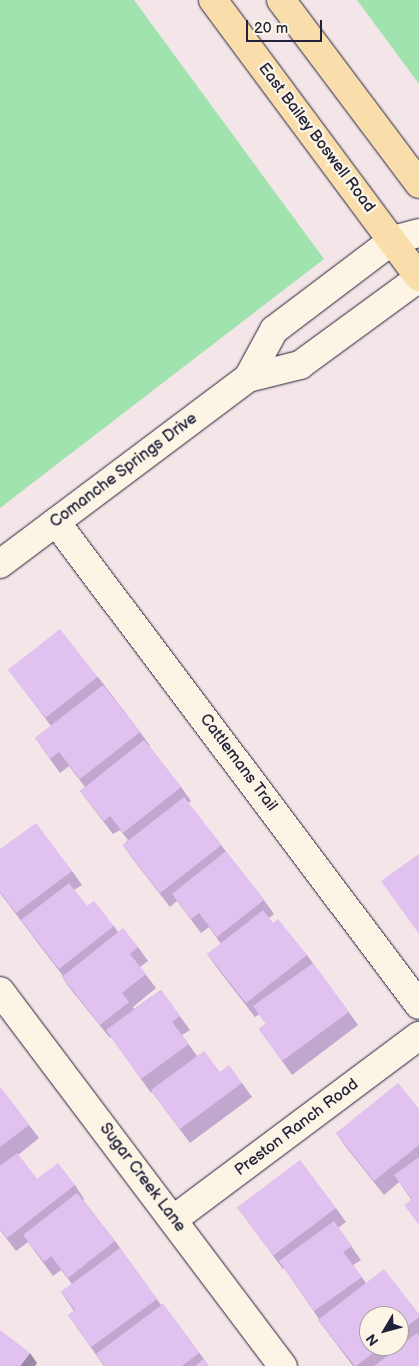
<!DOCTYPE html>
<html>
<head>
<meta charset="utf-8">
<style>
  body { margin:0 }
  #map { position:relative; width:419px; height:1366px; overflow:hidden; background:#f4e5e8; font-family:"Balsamiq Sans",sans-serif }
  div>[style] { position:absolute }
  [style*='--x'] { left:calc(var(--x)*1px); top:calc(var(--y)*1px); width:calc(var(--w)*1px); rotate:calc(var(--a)*1deg) }
  .green>* { inset:0; background:#a0e3ae }
  .roads { filter:drop-shadow(0 0 1px #22223b) drop-shadow(0 0 1px #22223b) }
  .minor>* { height:28px; margin:-14px; padding:0 14px; transform-origin:14px; border-radius:14px; background:#fcf5e5 }
  .major>* { height:28px; margin:-14px; padding:0 14px; transform-origin:14px; border-radius:14px; background:#f9deab }
  .wall>* { inset:0; background:#c1a6ce }
  .shaded-wall>* { inset:0; background:#9d87a7 }
  .building>* { inset:0; background:#e0c1ef; transform-origin:0 0 }
  span { translate:-50% -50%; white-space:nowrap; text-align:center; line-height:1.15; -webkit-text-stroke:5px #fcf5e5; paint-order:stroke }
  .street-label { font-size:16px; color:#22223b }
  .north { position:absolute; left:359px; top:1306px; width:50px; height:50px; box-sizing:border-box; background:#fcf5e5; border:1px solid #a5a1a1; border-radius:50%; rotate:233deg; font-size:14px; font-weight:700; line-height:20px; text-align:center; color:#22223b }
  .north::after { content:''; display:block; margin:auto; width:18px; height:22px; background:#22223b; clip-path:polygon(50% 0,100% 100%,50% 72%,0 100%) }
  .scale { position:absolute; left:246px; top:20px; width:76px; height:22px; box-sizing:border-box; border:2px solid #22223b; border-top:0; padding-left:6px; font-size:15px; line-height:18px; white-space:nowrap; color:#22223b; -webkit-text-stroke:4px #fcf5e5; paint-order:stroke }
</style>
</head>
<body>
<div id="map">
  <div class="green">
    <div style="clip-path:polygon(0 0,134px 0,324px 259px,0 508px)"></div>
    <div style="clip-path:polygon(357px 0,419px 0,419px 84px)"></div>
  </div>
  <div class="roads">
    <div class="minor">
      <div style="--x:248;--y:378;--w:55;--a:-61.6"></div>
      <div style="--x:274;--y:330;--w:149;--a:-37.1"></div>
      <div style="--x:393;--y:240;--w:27;--a:-15"></div>
      <div style="--x:56;--y:522;--w:604;--a:53.07"></div>
      <div style="--x:0;--y:564;--w:310;--a:-36.9"></div>
      <div style="--x:248;--y:378;--w:54;--a:-14"></div>
      <div style="--x:300;--y:365;--w:147;--a:-36.2"></div>
      <div style="--x:0;--y:991;--w:470;--a:53"></div>
      <div style="--x:174;--y:1219;--w:306;--a:-36.8"></div>
    </div>
    <div class="major">
      <div style="--x:213;--y:0;--w:345;--a:53.4"></div>
      <div style="--x:281;--y:0;--w:230;--a:53.1"></div>
    </div>
  </div>
  <div class="wall">
    <div style="clip-path:polygon(8px 669px,98px 677px,140px 732px,150px 746px,149px 746px,181px 787px,191px 801px,188px 803px,264px 900px,274px 914px,269px 918px,273px 923px,307px 955px,358px 1025px,292px 1075px,259px 1029px,266px 1024px,259px 1014px,255px 1017px,217px 968px,207px 954px,221px 944px,209px 927px,201px 933px,177px 901px,170px 907px,132px 858px,123px 845px,128px 840px,120px 830px,113px 834px,90px 804px,80px 791px,85px 787px,69px 766px,60px 773px,35px 738px,51px 726px)"></div>
    <div style="clip-path:polygon(0 849px,72px 871px,82px 885px,74px 890px,87px 906px,114px 926px,118px 932px,138px 947px,148px 961px,140px 967px,156px 988px,133px 1007px,134px 1009px,161px 990px,190px 1030px,182px 1035px,197px 1056px,220px 1072px,242px 1083px,252px 1097px,190px 1143px,152px 1092px,151px 1093px,111px 1037px,110px 1038px,72px 991px,62px 977px,63px 976px,31px 934px,0 893px)"></div>
    <div style="clip-path:polygon(0 1087px,29px 1125px,39px 1138px,18px 1155px,37px 1179px,75px 1185px,84px 1199px,83px 1200px,115px 1241px,161px 1305px,163px 1304px,209px 1366px,104px 1366px,68px 1315px,74px 1311px,61px 1292px,72px 1284px,61px 1270px,53px 1276px,28px 1242px,16px 1251px,0 1230px)"></div>
    <div style="clip-path:polygon(419px 1109px,419px 1226px,411px 1199px,399px 1182px,384px 1195px,346px 1147px,336px 1133px)"></div>
    <div style="clip-path:polygon(evenodd,237px 1207px,336px 1208px,346px 1222px,338px 1228px,361px 1260px,353px 1265px,366px 1283px,419px 1314px,419px 1366px,353px 1366px,328px 1333px,318px 1320px,319px 1319px,284px 1268px,283px 1269px,237px 1207px,399px 1316px,399px 1346px,369px 1346px,399px 1316px)"></div>
  </div>
  <div class="shaded-wall">
    <div style="clip-path:polygon(30px 1353px,37px 1363px,35px 1366px,20px 1366px)"></div>
  </div>
  <div class="building">
    <div style="left:60px;top:629px;width:61px;height:66px;rotate:52deg"></div>
    <div style="clip-path:polygon(103px 685px,140px 732px,80px 779px,59px 752px,50px 759px,35px 738px)"></div>
    <div style="clip-path:polygon(144px 740px,181px 787px,123px 833px,110px 816px,104px 821px,80px 791px)"></div>
    <div style="left:184px;top:797px;width:61px;height:78px;rotate:52deg"></div>
    <div style="clip-path:polygon(36px 823px,72px 871px,16px 913px,0 892px,0 849px)"></div>
    <div style="clip-path:polygon(226px 851px,264px 900px,217px 937px,199px 913px,191px 919px,172px 894px)"></div>
    <div style="clip-path:polygon(419px 854px,419px 934px,381px 881px)"></div>
    <div style="clip-path:polygon(69px 883px,87px 906px,94px 901px,114px 926px,59px 969px,21px 920px)"></div>
    <div style="clip-path:polygon(263px 910px,273px 923px,278px 919px,307px 955px,246px 1003px,207px 954px)"></div>
    <div style="clip-path:polygon(123px 928px,138px 947px,130px 954px,146px 974px,122px 993px,129px 1002px,100px 1025px,62px 977px)"></div>
    <div style="clip-path:polygon(313px 963px,349px 1012px,282px 1061px,259px 1029px,266px 1024px,253px 1006px)"></div>
    <div style="clip-path:polygon(161px 990px,180px 1016px,172px 1022px,189px 1044px,141px 1079px,106px 1030px)"></div>
    <div style="clip-path:polygon(204px 1051px,220px 1072px,229px 1065px,242px 1083px,180px 1129px,151px 1090px)"></div>
    <div style="clip-path:polygon(398px 1083px,419px 1109px,419px 1145px,374px 1181px,336px 1133px)"></div>
    <div style="clip-path:polygon(0 1087px,29px 1125px,0 1147px)"></div>
    <div style="clip-path:polygon(17px 1153px,37px 1179px,58px 1163px,75px 1185px,7px 1238px,0 1229px,0 1166px)"></div>
    <div style="clip-path:polygon(419px 1157px,419px 1225px,404px 1205px,412px 1199px,394px 1175px)"></div>
    <div style="left:300px;top:1160px;width:60px;height:79px;rotate:53deg"></div>
    <div style="clip-path:polygon(77px 1193px,115px 1241px,68px 1278px,51px 1256px,44px 1262px,23px 1235px)"></div>
    <div style="clip-path:polygon(334px 1221px,352px 1246px,343px 1252px,362px 1277px,314px 1311px,279px 1261px)"></div>
    <div style="clip-path:polygon(120px 1248px,157px 1299px,91px 1347px,68px 1315px,75px 1310px,61px 1292px)"></div>
    <div style="clip-path:polygon(384px 1269px,419px 1314px,419px 1317px,399px 1333px,399px 1316px,369px 1316px,369px 1346px,382px 1346px,356px 1366px,355px 1366px,318px 1320px)"></div>
    <div style="clip-path:polygon(163px 1304px,199px 1353px,182px 1366px,105px 1366px,96px 1354px)"></div>
    <div style="clip-path:polygon(0 1330px,30px 1353px,20px 1366px,0 1366px)"></div>
    <div style="clip-path:polygon(417px 1333px,419px 1336px,419px 1366px,374px 1366px)"></div>
    <div style="clip-path:polygon(203px 1359px,209px 1366px,195px 1366px)"></div>
  </div>
  <div class="street-label">
    <span style="left:316px;top:138px;rotate:53deg">East Bailey Boswell Road</span>
    <span style="left:124px;top:471px;rotate:-37deg">Comanche Springs Drive</span>
    <span style="left:238px;top:763px;rotate:53deg">Cattlemans Trail</span>
    <span style="left:297px;top:1128px;rotate:-37deg">Preston Ranch Road</span>
    <span style="left:142px;top:1178px;rotate:53deg">Sugar Creek Lane</span>
  </div>
  <div class="north">N</div>
  <div class="scale">20 m</div>
</div>
</body>
</html>
